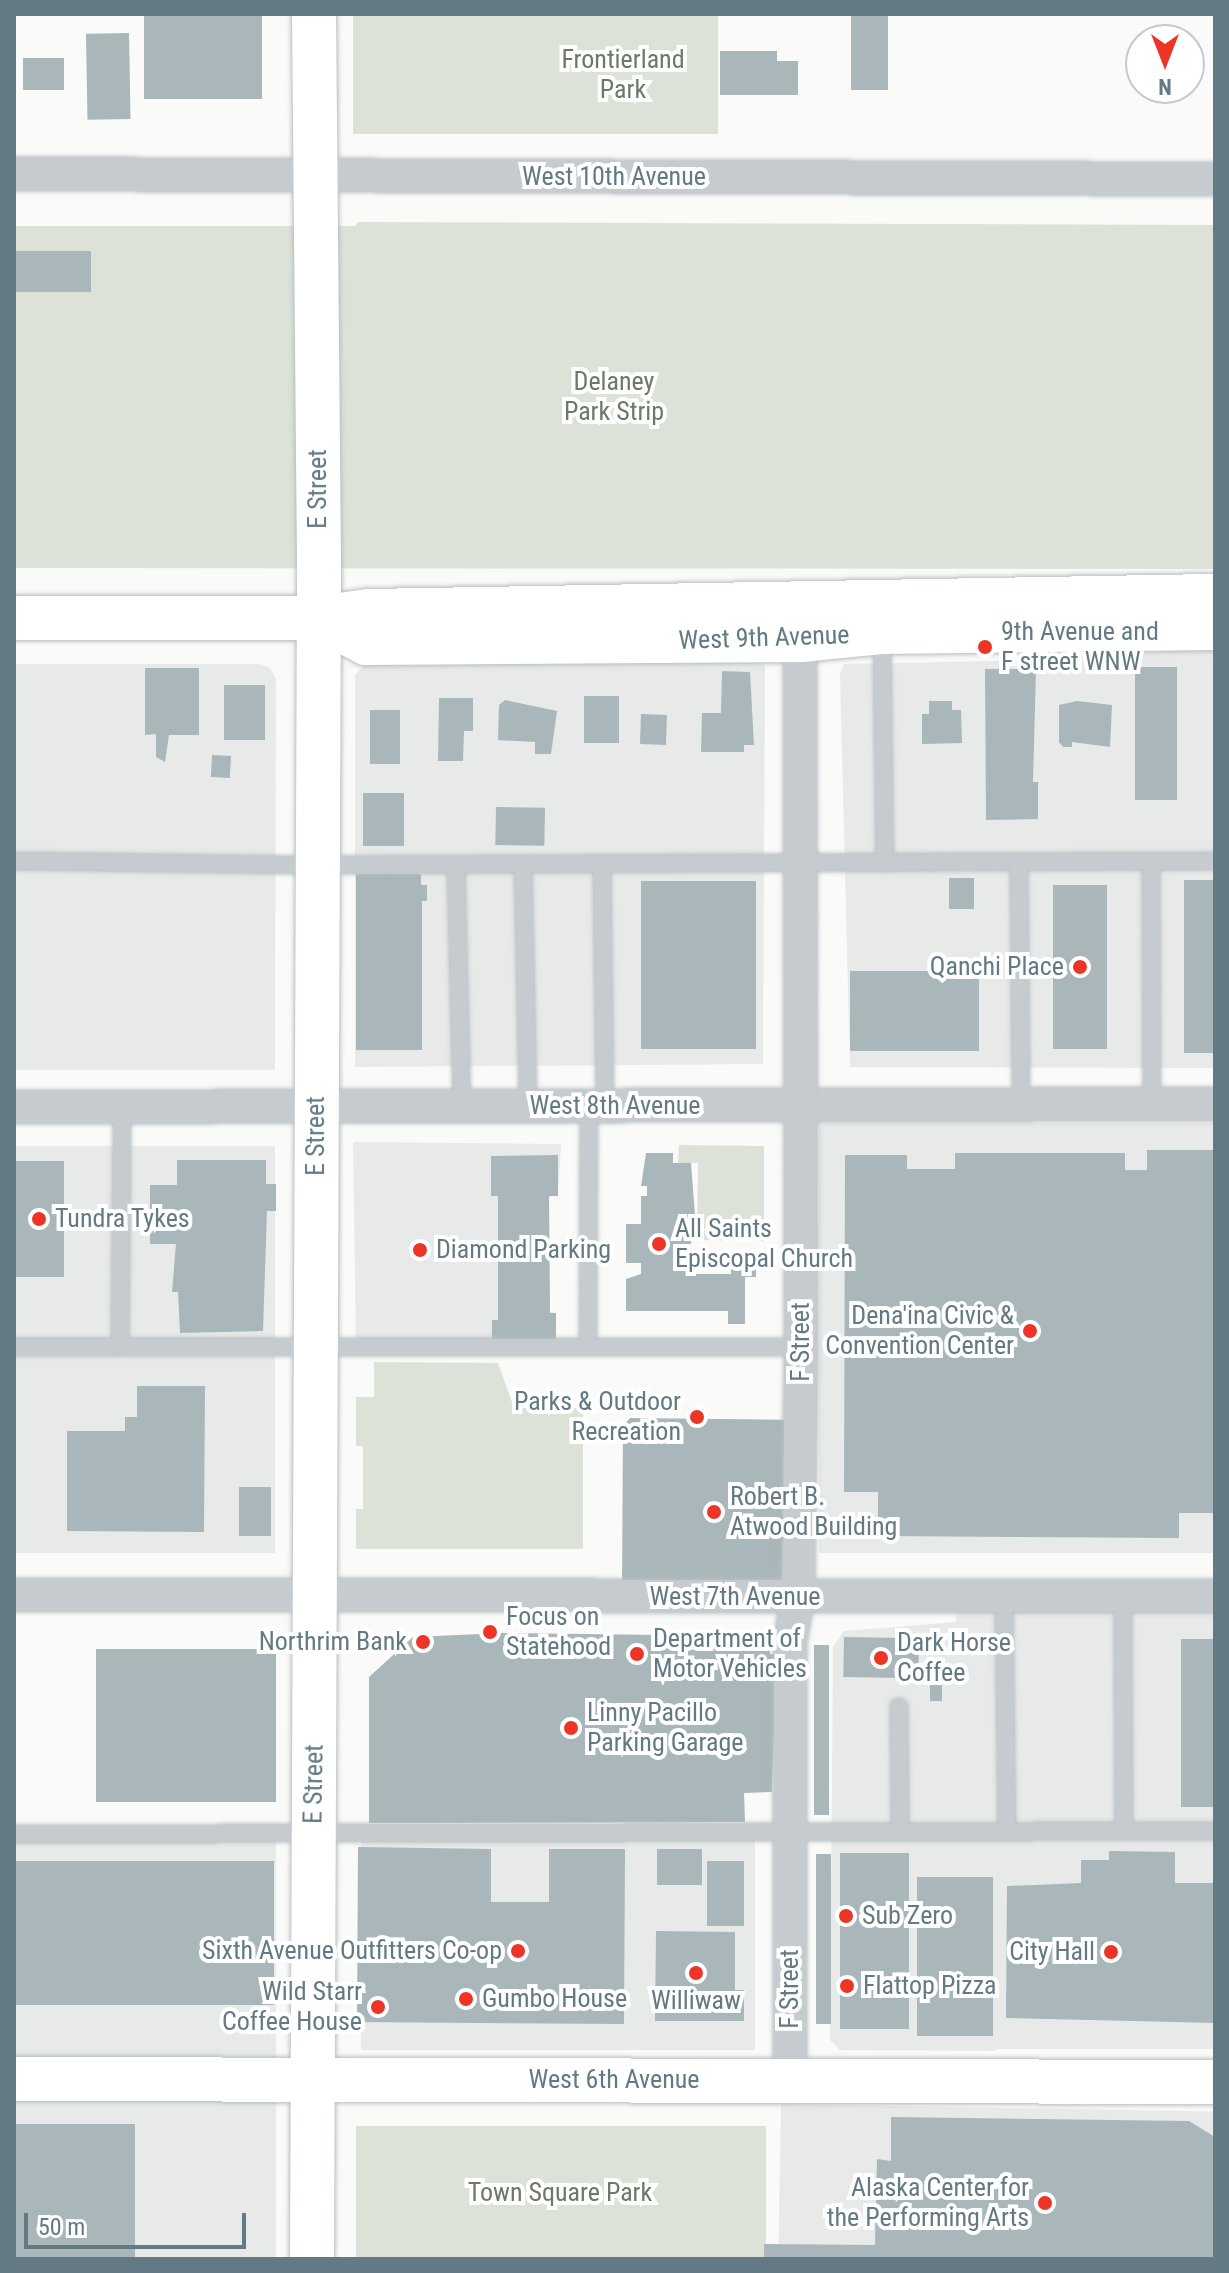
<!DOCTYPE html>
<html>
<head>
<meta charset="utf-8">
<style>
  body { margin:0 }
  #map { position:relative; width:1229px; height:2273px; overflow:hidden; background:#fafaf8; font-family:"Roboto Condensed",sans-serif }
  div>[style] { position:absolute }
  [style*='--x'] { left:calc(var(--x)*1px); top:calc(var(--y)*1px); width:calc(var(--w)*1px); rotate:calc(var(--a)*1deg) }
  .built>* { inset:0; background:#e8eae9; transform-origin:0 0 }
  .green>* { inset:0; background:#dde2d8; transform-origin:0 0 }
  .building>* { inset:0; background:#a9b6ba; transform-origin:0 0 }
  .roads { filter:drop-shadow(0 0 2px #b7bfc2) drop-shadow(0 0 2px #b7bfc2) }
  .lane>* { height:16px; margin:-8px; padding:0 8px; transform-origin:8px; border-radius:8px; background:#c5cbce }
  .street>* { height:32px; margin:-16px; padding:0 16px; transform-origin:16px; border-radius:16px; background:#c5cbce }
  .secondary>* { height:44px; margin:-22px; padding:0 22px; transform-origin:22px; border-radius:22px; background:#fff }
  .primary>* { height:44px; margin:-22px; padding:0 22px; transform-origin:22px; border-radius:22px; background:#fff }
  .dots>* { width:22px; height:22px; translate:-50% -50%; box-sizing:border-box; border:4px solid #fff; border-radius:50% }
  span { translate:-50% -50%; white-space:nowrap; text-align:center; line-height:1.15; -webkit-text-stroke:8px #fff; paint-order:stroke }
  .park-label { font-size:26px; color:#6b7b63 }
  .street-label { font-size:26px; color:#637a84 }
  .poi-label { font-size:26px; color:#637a84 }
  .left { translate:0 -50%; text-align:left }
  .right { translate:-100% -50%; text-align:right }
  .frame { position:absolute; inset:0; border:16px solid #637a84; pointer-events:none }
  .north { position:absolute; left:1125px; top:24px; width:80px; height:80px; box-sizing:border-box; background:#fff; border:2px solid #c1cace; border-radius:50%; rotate:180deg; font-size:22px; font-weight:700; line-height:32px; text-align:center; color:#637a84 }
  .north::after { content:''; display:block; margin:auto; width:28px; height:36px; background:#ec3526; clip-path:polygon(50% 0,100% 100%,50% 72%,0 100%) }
  .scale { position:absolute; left:24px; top:2213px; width:222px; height:36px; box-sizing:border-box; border:4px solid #637a84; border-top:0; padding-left:10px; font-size:24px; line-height:28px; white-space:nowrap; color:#637a84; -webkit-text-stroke:6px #fff; paint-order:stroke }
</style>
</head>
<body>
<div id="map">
  <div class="built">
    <div style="clip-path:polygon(1082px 649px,1215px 649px,1215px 1068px,850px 1067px,840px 673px,844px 664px,1046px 660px)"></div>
    <div style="clip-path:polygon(755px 659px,765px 666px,763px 1064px,355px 1067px,355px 675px,364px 665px)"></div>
    <div style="clip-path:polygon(14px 664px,260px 664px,270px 668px,276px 679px,275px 1070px,14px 1070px)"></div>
    <div style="left:1215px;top:1123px;width:430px;height:396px;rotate:90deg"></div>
    <div style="clip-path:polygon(353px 1142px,561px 1144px,558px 1196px,549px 1197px,550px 1312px,556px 1313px,556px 1347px,356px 1347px)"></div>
    <div style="left:14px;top:1146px;width:261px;height:407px"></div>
    <div style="clip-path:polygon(1215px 1610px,1215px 2049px,997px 2049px,997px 2044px,996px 2051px,840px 2050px,830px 2040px,833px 1647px,844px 1631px,956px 1622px,957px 1611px)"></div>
    <div style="left:14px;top:1833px;width:262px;height:426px"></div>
    <div style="left:361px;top:1836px;width:394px;height:214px"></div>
    <div style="left:781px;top:2104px;width:434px;height:155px;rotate:1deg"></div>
  </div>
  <div class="green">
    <div style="left:353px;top:14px;width:365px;height:120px"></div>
    <div style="clip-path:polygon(357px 222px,1215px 225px,1215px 569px,14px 568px,14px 226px,356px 226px)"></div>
    <div style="clip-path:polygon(679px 1145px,764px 1146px,764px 1241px,697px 1240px,698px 1163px,678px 1163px)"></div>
    <div style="clip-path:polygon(374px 1362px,498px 1363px,514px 1408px,583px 1408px,583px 1549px,356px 1549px,356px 1509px,363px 1509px,363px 1446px,356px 1446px,356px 1397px,374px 1397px)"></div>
    <div style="left:356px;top:2126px;width:410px;height:133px"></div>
  </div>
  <div class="building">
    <div style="left:144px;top:14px;width:118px;height:85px"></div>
    <div style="left:851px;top:14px;width:37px;height:76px"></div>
    <div style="left:129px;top:33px;width:86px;height:43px;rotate:89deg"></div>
    <div style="clip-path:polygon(720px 51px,777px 51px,777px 61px,798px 61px,798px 95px,720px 95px)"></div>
    <div style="left:23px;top:58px;width:41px;height:32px"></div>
    <div style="left:14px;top:251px;width:77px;height:41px"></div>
    <div style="left:1135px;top:667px;width:42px;height:133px"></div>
    <div style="clip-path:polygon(145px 668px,199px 668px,199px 735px,169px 735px,165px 762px,156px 757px,156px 734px,145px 735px)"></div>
    <div style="clip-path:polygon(985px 669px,1036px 669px,1033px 782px,1038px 782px,1038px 819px,986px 820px)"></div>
    <div style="clip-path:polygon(722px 671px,750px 672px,754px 745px,744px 745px,744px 752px,701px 752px,702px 713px,721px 713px)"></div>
    <div style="left:224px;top:685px;width:41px;height:55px"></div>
    <div style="left:584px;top:696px;width:35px;height:47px"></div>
    <div style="clip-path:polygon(439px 698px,473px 698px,473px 731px,464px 731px,463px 761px,438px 761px)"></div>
    <div style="clip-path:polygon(505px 700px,557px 711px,551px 754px,535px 754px,535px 742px,498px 740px,499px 705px)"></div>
    <div style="clip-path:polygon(929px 701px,952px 701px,952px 710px,961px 710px,962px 743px,922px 744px,922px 714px,929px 714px)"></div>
    <div style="clip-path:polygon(1077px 701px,1112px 705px,1110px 747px,1072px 742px,1072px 747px,1063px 747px,1059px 742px,1059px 705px)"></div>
    <div style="left:370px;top:710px;width:30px;height:54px"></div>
    <div style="left:641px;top:714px;width:26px;height:30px;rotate:2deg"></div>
    <div style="left:212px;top:755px;width:19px;height:22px;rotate:3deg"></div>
    <div style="left:363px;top:793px;width:41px;height:53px"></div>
    <div style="left:496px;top:807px;width:49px;height:38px;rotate:1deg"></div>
    <div style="clip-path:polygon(356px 874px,421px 874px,421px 885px,427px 885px,427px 901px,422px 901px,422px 1050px,356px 1050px)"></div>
    <div style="left:949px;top:878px;width:25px;height:31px"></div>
    <div style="left:1184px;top:880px;width:31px;height:173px"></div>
    <div style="left:641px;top:881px;width:115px;height:168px"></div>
    <div style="left:1053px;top:885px;width:54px;height:164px"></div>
    <div style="left:850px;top:971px;width:129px;height:80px"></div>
    <div style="clip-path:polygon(1147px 1150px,1215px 1150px,1215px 1513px,1179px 1513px,1179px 1538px,878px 1536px,878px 1492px,844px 1492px,845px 1155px,907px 1155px,907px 1169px,955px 1169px,955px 1153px,1125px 1153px,1125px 1170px,1147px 1170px)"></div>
    <div style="clip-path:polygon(646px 1153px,673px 1153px,673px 1163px,691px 1163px,696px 1228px,691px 1228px,691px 1274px,731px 1274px,731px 1260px,756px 1260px,756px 1277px,745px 1277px,745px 1324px,728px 1324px,728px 1311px,626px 1311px,626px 1279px,641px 1274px,641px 1263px,626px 1263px,626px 1224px,641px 1224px,641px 1196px,647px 1196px,647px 1186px,641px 1186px)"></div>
    <div style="clip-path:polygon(558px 1155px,558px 1196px,549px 1196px,550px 1313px,556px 1313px,556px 1340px,492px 1340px,492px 1320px,498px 1320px,498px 1196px,491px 1196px,491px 1156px)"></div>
    <div style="clip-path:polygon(177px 1160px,266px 1160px,266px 1184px,276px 1184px,276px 1211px,267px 1211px,263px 1331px,180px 1333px,178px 1292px,172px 1292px,176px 1244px,150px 1244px,150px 1185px,177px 1185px)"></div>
    <div style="left:14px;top:1161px;width:50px;height:116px"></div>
    <div style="clip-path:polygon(137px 1386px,205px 1386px,204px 1532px,67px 1531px,67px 1431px,125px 1431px,125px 1417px,137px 1417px)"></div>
    <div style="clip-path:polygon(630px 1418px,800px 1420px,806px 1598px,622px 1595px,623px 1426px)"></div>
    <div style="left:239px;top:1487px;width:32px;height:49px"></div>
    <div style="clip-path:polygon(769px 1629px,770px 1654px,785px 1654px,776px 1667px,772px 1792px,744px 1793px,745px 1822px,369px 1823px,369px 1677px,413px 1637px,502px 1633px,740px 1636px)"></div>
    <div style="left:844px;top:1637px;width:75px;height:40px;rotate:1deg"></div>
    <div style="left:1215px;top:1639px;width:168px;height:34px;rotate:90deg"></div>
    <div style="left:814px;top:1645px;width:15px;height:170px"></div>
    <div style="left:96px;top:1649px;width:180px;height:153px"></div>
    <div style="left:930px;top:1675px;width:12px;height:26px"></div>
    <div style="clip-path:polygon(358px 1847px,491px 1849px,491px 1902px,549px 1902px,549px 1849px,625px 1849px,624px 2024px,357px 2022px)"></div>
    <div style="left:657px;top:1849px;width:45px;height:36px"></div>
    <div style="clip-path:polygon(1109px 1851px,1175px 1852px,1175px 1883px,1215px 1883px,1215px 2023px,1006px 2018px,1007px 1886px,1081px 1883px,1081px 1860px,1109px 1860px)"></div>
    <div style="left:840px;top:1853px;width:69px;height:176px"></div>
    <div style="left:816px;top:1854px;width:15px;height:170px"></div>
    <div style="left:14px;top:1861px;width:260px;height:144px"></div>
    <div style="left:707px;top:1861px;width:37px;height:65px"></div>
    <div style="left:917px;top:1877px;width:76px;height:159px"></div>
    <div style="clip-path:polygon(656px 1931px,735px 1932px,735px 1990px,744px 1990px,744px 2021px,655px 2021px)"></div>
    <div style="clip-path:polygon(891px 2117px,1189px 2121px,1215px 2137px,1215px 2259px,764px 2259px,764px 2244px,875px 2245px,877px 2159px,891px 2161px)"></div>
    <div style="left:135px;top:2124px;width:135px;height:121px;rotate:90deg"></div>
  </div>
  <div class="roads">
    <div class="lane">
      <div style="--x:882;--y:632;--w:231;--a:89.3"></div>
      <div style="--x:14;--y:861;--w:304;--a:0.8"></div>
      <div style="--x:318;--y:865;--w:897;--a:-0.26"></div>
      <div style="--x:1151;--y:861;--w:243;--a:89.8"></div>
      <div style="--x:1019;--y:862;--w:243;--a:89.5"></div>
      <div style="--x:523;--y:864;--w:242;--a:88.8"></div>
      <div style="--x:602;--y:864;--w:242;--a:89.3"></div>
      <div style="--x:456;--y:865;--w:241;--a:88.6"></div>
      <div style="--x:14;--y:1347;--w:787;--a:0"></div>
      <div style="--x:120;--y:1347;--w:240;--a:-89.5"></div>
      <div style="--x:588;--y:1347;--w:241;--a:-89.8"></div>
      <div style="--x:1123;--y:1596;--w:235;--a:89.8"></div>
      <div style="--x:1004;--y:1598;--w:234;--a:89.3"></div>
      <div style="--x:899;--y:1707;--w:125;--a:89.5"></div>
      <div style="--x:14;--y:1834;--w:1201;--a:-0.14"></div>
    </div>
    <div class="street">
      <div style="--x:14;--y:174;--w:1201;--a:0.24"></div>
      <div style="--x:14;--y:1107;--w:1201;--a:-0.14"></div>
      <div style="--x:14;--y:1595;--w:1201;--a:0.05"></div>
      <div style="--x:790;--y:2078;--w:437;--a:-90"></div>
      <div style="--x:790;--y:1641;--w:44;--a:-79.5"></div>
      <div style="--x:798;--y:1598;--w:251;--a:-89.3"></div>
      <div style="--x:801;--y:1347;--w:729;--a:-90.08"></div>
    </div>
    <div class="secondary">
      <div style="--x:14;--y:618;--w:304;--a:0"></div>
      <div style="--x:318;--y:618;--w:51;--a:-7.8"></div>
      <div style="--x:369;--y:611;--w:846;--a:-1.02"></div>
      <div style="--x:318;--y:618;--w:54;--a:27.5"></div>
      <div style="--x:366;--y:643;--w:435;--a:-0.4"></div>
      <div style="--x:801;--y:640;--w:80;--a:-5.7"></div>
      <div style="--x:881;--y:632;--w:334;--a:-0.7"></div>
      <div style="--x:312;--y:2259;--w:1697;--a:-89.76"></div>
      <div style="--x:319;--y:562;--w:548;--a:-90.52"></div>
    </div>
    <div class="primary">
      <div style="--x:14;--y:2079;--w:1201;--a:0.14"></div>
    </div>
  </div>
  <div class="dots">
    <div style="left:985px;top:647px;background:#ec3526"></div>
    <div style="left:1080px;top:967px;background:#ec3526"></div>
    <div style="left:39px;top:1219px;background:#ec3526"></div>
    <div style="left:659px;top:1244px;background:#ec3526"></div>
    <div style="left:420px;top:1250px;background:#ec3526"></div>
    <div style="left:1030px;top:1331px;background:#ec3526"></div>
    <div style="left:697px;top:1417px;background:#ec3526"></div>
    <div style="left:714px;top:1512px;background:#ec3526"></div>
    <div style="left:490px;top:1632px;background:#ec3526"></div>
    <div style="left:423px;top:1642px;background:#ec3526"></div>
    <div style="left:637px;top:1654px;background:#ec3526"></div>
    <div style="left:881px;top:1658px;background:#ec3526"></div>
    <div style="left:571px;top:1728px;background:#ec3526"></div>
    <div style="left:846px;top:1916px;background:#ec3526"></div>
    <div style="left:518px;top:1951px;background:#ec3526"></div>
    <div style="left:1111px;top:1952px;background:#ec3526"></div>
    <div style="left:696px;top:1973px;background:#ec3526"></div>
    <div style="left:847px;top:1986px;background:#ec3526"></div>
    <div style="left:466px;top:1999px;background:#ec3526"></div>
    <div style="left:378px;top:2007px;background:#ec3526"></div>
    <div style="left:1045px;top:2203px;background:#ec3526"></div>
  </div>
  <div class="park-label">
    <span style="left:623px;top:75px">Frontierland<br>Park</span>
    <span style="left:614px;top:397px">Delaney<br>Park Strip</span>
    <span style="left:560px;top:2193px">Town Square Park</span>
  </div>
  <div class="street-label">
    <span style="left:614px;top:177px">West 10th Avenue</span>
    <span style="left:318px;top:489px;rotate:-90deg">E Street</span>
    <span style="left:764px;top:638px;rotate:-2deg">West 9th Avenue</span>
    <span style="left:615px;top:1106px">West 8th Avenue</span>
    <span style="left:316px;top:1136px;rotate:-90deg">E Street</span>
    <span style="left:801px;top:1342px;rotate:-90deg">F Street</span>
    <span style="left:735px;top:1597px">West 7th Avenue</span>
    <span style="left:314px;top:1784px;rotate:-89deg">E Street</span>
    <span style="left:790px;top:1989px;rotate:-90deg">F Street</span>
    <span style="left:614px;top:2080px">West 6th Avenue</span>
  </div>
  <div class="poi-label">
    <span class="left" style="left:1001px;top:647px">9th Avenue and<br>F street WNW</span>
    <span class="right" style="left:1064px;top:967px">Qanchi Place</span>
    <span class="left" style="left:55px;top:1219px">Tundra Tykes</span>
    <span class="left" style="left:675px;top:1244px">All Saints<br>Episcopal Church</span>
    <span class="left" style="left:436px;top:1250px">Diamond Parking</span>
    <span class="right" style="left:1014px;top:1331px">Dena'ina Civic &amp;<br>Convention Center</span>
    <span class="right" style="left:681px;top:1417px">Parks &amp; Outdoor<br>Recreation</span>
    <span class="left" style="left:730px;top:1512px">Robert B.<br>Atwood Building</span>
    <span class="left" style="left:506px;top:1632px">Focus on<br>Statehood</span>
    <span class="left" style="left:653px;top:1654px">Department of<br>Motor Vehicles</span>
    <span class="right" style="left:407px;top:1642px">Northrim Bank</span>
    <span class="left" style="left:897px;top:1658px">Dark Horse<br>Coffee</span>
    <span class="left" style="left:587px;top:1728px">Linny Pacillo<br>Parking Garage</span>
    <span class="left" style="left:862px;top:1916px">Sub Zero</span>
    <span class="right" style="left:502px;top:1951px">Sixth Avenue Outfitters Co-op</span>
    <span class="right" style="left:1095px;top:1952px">City Hall</span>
    <span class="left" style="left:863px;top:1986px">Flattop Pizza</span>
    <span class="right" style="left:362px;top:2007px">Wild Starr<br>Coffee House</span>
    <span class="left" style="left:482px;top:1999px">Gumbo House</span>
    <span style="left:696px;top:2001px">Williwaw</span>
    <span class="right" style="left:1029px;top:2203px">Alaska Center for<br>the Performing Arts</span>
  </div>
  <div class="frame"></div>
  <div class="north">N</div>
  <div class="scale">50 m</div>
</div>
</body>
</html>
